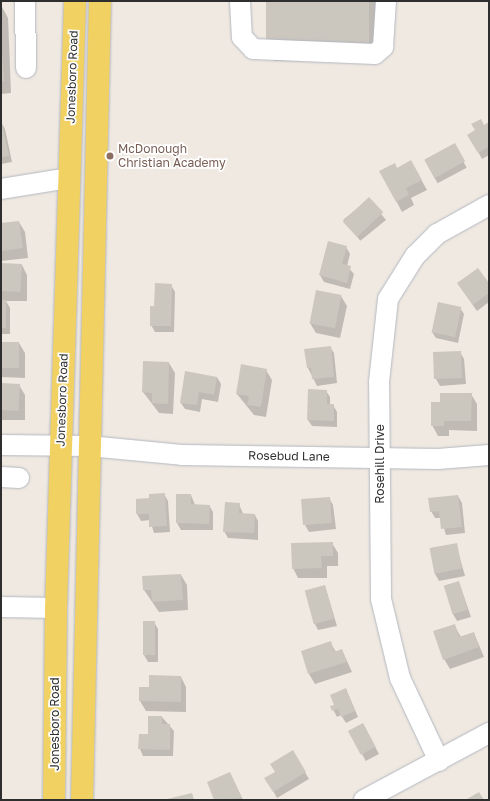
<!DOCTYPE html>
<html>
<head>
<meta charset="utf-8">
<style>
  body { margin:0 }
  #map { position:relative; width:490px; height:801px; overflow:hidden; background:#efe9e1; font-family:"Golos Text",sans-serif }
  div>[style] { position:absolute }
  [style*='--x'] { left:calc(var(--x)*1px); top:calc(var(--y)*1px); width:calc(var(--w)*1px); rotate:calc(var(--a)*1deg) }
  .shadow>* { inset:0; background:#0003; transform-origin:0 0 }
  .building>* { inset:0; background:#cbc7bf; transform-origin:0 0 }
  .roads { filter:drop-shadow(0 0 1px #b4b7c1) drop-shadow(0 0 1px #b4b7c1) }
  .minor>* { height:20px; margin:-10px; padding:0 10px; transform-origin:10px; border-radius:10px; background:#fff }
  .major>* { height:22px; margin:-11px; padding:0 11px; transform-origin:11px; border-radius:11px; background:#f2d163 }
  .dots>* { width:11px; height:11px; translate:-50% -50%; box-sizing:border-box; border:2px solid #fff; border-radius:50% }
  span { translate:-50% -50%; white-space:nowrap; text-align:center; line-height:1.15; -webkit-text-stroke:3.5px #fff; paint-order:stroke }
  .street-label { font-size:12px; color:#2e2e2e }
  .education-label { font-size:12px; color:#785e54 }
  .left { translate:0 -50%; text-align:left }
  .frame { position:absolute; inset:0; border:2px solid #2e2e2e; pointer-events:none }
</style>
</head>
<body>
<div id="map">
  <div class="shadow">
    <div style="clip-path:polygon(267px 1px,376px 1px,377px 62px,274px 61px,266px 47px)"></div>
    <div style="clip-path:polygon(1px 5px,8px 18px,11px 93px,1px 94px)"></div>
    <div style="clip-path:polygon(1px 122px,5px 129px,12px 162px,1px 164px)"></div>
    <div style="clip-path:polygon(489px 123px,489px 155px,482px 159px,469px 135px)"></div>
    <div style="left:454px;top:144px;width:27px;height:33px;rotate:62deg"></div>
    <div style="clip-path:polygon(397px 169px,417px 172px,427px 190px,411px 198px,414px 205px,402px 212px,381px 172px)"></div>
    <div style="left:369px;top:199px;width:27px;height:33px;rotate:51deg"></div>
    <div style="clip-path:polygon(19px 222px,25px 232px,28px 258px,1px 261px,1px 225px)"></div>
    <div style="clip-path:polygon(346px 247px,350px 254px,347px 266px,354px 274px,350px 289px,324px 282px,320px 275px)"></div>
    <div style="clip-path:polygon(1px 264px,22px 265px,27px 275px,27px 301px,6px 301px,10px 308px,10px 334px,1px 334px)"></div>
    <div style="clip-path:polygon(458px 284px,489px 285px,489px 302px,477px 311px)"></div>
    <div style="clip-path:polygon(171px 285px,175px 292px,174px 332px,155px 332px,151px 325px,155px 307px)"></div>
    <div style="clip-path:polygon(341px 296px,347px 306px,340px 338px,316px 333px,310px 323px)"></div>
    <div style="clip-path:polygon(460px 308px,464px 314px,458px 343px,436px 338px,432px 332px)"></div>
    <div style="clip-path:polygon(1px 343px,19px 343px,25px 353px,25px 378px,1px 377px)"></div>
    <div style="clip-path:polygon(330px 347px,334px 353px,337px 383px,317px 386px,308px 368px,306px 350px)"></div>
    <div style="clip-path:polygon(460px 352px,464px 359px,466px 384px,440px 386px,436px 379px,434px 354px)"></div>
    <div style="clip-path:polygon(169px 363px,175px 373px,173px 414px,159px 413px,143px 392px)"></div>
    <div style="clip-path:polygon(266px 370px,272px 380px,266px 417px,254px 415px,237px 394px)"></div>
    <div style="clip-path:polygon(217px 377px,221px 384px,218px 402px,202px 399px,200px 412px,185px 409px,181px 403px)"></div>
    <div style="clip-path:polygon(1px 384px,19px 385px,25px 395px,25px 420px,1px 420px)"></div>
    <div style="clip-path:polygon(326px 391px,330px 397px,330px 405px,333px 405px,337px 412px,337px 427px,312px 426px,308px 420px)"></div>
    <div style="clip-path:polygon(471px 394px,477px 404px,477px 431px,449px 430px,449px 436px,438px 436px,432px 425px,441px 403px)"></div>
    <div style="clip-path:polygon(164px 494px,168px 501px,170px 532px,154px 533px,150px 520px,141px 521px,137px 514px,137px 500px,150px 499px)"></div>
    <div style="clip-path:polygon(177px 495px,191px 495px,195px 505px,209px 505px,213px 512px,213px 530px,181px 530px,177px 523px)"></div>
    <div style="clip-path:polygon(458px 496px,462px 503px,465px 533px,446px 535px,441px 518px,435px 518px,431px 511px)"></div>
    <div style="clip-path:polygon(329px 498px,333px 505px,336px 529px,309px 532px,305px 525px)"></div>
    <div style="clip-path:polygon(239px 504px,243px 514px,255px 515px,258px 521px,258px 540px,228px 538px,224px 531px)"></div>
    <div style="clip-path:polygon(332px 543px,338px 553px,338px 566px,327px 566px,327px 578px,298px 578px,293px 568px)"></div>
    <div style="clip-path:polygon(456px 544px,465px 576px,439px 581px,435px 574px,431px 548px)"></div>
    <div style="clip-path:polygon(181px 575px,187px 585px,188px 610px,159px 612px,144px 590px)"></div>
    <div style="clip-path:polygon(459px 582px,471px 617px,457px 621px,453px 614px)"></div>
    <div style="clip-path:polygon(325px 586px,337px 626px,318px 630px,315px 624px)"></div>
    <div style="clip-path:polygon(144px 622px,154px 622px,158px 629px,158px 662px,148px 662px,144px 655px)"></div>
    <div style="clip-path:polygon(454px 625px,461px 637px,474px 633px,484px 657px,450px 669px,444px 659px)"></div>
    <div style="clip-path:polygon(330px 642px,336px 652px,342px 650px,352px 672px,315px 684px,309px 674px)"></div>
    <div style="clip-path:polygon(181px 677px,186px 687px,186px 712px,146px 711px,140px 701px,140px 688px,150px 688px)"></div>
    <div style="clip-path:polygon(349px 696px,358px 717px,346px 723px,341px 715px,337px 717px,332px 707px)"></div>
    <div style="clip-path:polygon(162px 717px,174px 731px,173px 756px,143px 756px,140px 749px,140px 735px,149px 735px)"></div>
    <div style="left:363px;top:724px;width:34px;height:15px;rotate:62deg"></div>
    <div style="clip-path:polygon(293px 752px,309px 779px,277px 798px,266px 778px,276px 772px)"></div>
    <div style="clip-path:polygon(230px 773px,243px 800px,216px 800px,208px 783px)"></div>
  </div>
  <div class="building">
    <div style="left:266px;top:1px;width:103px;height:47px"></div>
    <div style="clip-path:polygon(1px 36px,4px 81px,1px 81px)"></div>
    <div style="clip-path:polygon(1px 119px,9px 156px,1px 157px)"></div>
    <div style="clip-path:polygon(481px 119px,484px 125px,489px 122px,489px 147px,478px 153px,467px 135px,475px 130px,471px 124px)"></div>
    <div style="left:455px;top:143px;width:21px;height:35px;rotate:61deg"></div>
    <div style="clip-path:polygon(411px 160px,422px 180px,406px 188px,409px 195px,396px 202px,379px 171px,395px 163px,397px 168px)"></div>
    <div style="left:369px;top:197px;width:21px;height:36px;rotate:47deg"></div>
    <div style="clip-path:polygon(19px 221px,23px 248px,1px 251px,1px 223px)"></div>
    <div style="clip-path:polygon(328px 241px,347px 246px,342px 264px,351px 266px,347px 283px,319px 275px)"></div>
    <div style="left:1px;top:263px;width:21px;height:28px;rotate:3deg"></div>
    <div style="clip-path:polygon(478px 268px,489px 283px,489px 293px,473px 305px,457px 283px)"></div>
    <div style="clip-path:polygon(155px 283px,172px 284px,171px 326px,150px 326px,150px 306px,154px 306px)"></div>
    <div style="left:316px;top:290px;width:26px;height:34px;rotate:11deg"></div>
    <div style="left:1px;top:300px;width:5px;height:28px"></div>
    <div style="left:438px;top:302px;width:24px;height:31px;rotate:12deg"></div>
    <div style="left:1px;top:342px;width:18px;height:26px"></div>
    <div style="clip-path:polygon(331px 346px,334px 377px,312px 379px,311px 368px,307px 368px,304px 349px)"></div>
    <div style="left:461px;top:351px;width:27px;height:28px;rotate:88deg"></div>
    <div style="clip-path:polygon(143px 361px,169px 362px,168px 404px,152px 403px,152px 393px,142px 392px)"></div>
    <div style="clip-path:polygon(241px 364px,267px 369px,261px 407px,247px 405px,249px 396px,236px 394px)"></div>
    <div style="clip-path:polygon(185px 371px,217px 377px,214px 395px,199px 392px,197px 405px,180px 403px)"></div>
    <div style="left:1px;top:383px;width:19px;height:27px;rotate:3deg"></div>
    <div style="clip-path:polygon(308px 389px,327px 390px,327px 404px,334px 404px,334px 421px,307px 420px)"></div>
    <div style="clip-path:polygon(440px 393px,472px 393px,471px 421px,444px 421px,444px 426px,431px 426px,431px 402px,440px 402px)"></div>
    <div style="clip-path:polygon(165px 493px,167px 526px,149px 527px,149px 514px,136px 514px,136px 499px,149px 498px,149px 494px)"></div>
    <div style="clip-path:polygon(176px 494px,191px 494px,191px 504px,210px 505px,209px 524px,176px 523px)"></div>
    <div style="clip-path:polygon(458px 495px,462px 527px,441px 529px,439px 511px,430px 512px,428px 498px)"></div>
    <div style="left:330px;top:497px;width:26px;height:29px;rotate:86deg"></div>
    <div style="clip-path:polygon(225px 502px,240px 503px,239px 513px,255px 514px,254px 533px,223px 532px)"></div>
    <div style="clip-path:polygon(333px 542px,333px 556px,321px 556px,322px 568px,292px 569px,291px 543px)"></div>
    <div style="left:457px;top:543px;width:26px;height:28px;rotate:79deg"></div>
    <div style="clip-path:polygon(181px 574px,183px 600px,152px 602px,151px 590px,143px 590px,142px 576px)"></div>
    <div style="left:459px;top:581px;width:30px;height:16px;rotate:73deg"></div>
    <div style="left:325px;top:585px;width:35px;height:21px;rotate:75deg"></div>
    <div style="left:143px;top:621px;width:12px;height:34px"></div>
    <div style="clip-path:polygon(455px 624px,459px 637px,474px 632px,479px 647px,443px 660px,433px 631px)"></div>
    <div style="clip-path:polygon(331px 641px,334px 652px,342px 649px,347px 662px,308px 674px,301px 651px)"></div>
    <div style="clip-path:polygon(149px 675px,181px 676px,181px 702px,139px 701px,139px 687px,149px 687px)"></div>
    <div style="clip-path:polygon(346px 688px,355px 711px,341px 717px,338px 709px,332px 711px,330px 706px,334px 705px,330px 695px)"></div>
    <div style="clip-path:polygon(148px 716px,162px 716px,162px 724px,170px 724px,170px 750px,138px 749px,139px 734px,148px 734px)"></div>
    <div style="left:363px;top:723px;width:27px;height:17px;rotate:62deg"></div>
    <div style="clip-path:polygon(293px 750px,306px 772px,273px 792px,264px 778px,275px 772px,270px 764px)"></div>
    <div style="clip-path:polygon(230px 772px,242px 798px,214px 800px,207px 782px)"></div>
    <div style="clip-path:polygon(479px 792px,484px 800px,468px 800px,467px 799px)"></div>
    <div style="clip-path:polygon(192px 793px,194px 800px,167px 800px,167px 799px)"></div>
  </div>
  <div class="roads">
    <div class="minor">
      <div style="--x:25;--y:1;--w:67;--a:89.1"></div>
      <div style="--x:240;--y:1;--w:36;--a:87"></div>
      <div style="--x:242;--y:37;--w:16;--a:47"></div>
      <div style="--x:253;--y:49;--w:122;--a:2.3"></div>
      <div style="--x:375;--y:54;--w:11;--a:-41"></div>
      <div style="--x:383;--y:47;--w:46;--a:-86.3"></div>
      <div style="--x:1;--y:189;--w:69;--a:-9.2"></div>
      <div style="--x:1;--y:445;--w:88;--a:0.7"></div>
      <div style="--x:89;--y:446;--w:93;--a:5.5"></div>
      <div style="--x:182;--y:455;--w:256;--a:0.9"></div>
      <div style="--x:438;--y:459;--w:51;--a:-4.5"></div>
      <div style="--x:1;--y:477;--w:18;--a:3"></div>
      <div style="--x:1;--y:607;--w:55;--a:1"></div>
      <div style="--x:439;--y:761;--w:92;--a:-115.2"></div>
      <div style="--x:400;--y:678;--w:81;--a:-103.5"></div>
      <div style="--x:381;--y:599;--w:217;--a:-90.5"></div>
      <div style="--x:379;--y:382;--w:83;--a:-83.8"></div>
      <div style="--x:388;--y:299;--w:51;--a:-57.9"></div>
      <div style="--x:415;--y:256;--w:31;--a:-45"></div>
      <div style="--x:437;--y:234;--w:60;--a:-29.1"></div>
      <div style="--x:364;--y:800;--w:142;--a:-28.2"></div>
    </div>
    <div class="major">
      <div style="--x:54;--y:800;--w:192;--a:-89.4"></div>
      <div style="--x:56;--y:608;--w:607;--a:-88.21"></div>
      <div style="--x:82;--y:800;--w:799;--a:-88.71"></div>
    </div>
  </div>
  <div class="dots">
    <div style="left:110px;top:156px;background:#8d6e63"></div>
  </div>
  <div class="street-label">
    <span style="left:72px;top:77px;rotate:-88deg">Jonesboro Road</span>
    <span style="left:62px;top:400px;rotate:-88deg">Jonesboro Road</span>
    <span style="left:289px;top:456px;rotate:1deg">Rosebud Lane</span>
    <span style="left:380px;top:464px;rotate:-90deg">Rosehill Drive</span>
    <span style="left:55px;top:724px;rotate:-90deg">Jonesboro Road</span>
  </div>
  <div class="education-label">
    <span class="left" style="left:118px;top:156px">McDonough<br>Christian Academy</span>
  </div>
  <div class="frame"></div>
</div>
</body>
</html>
